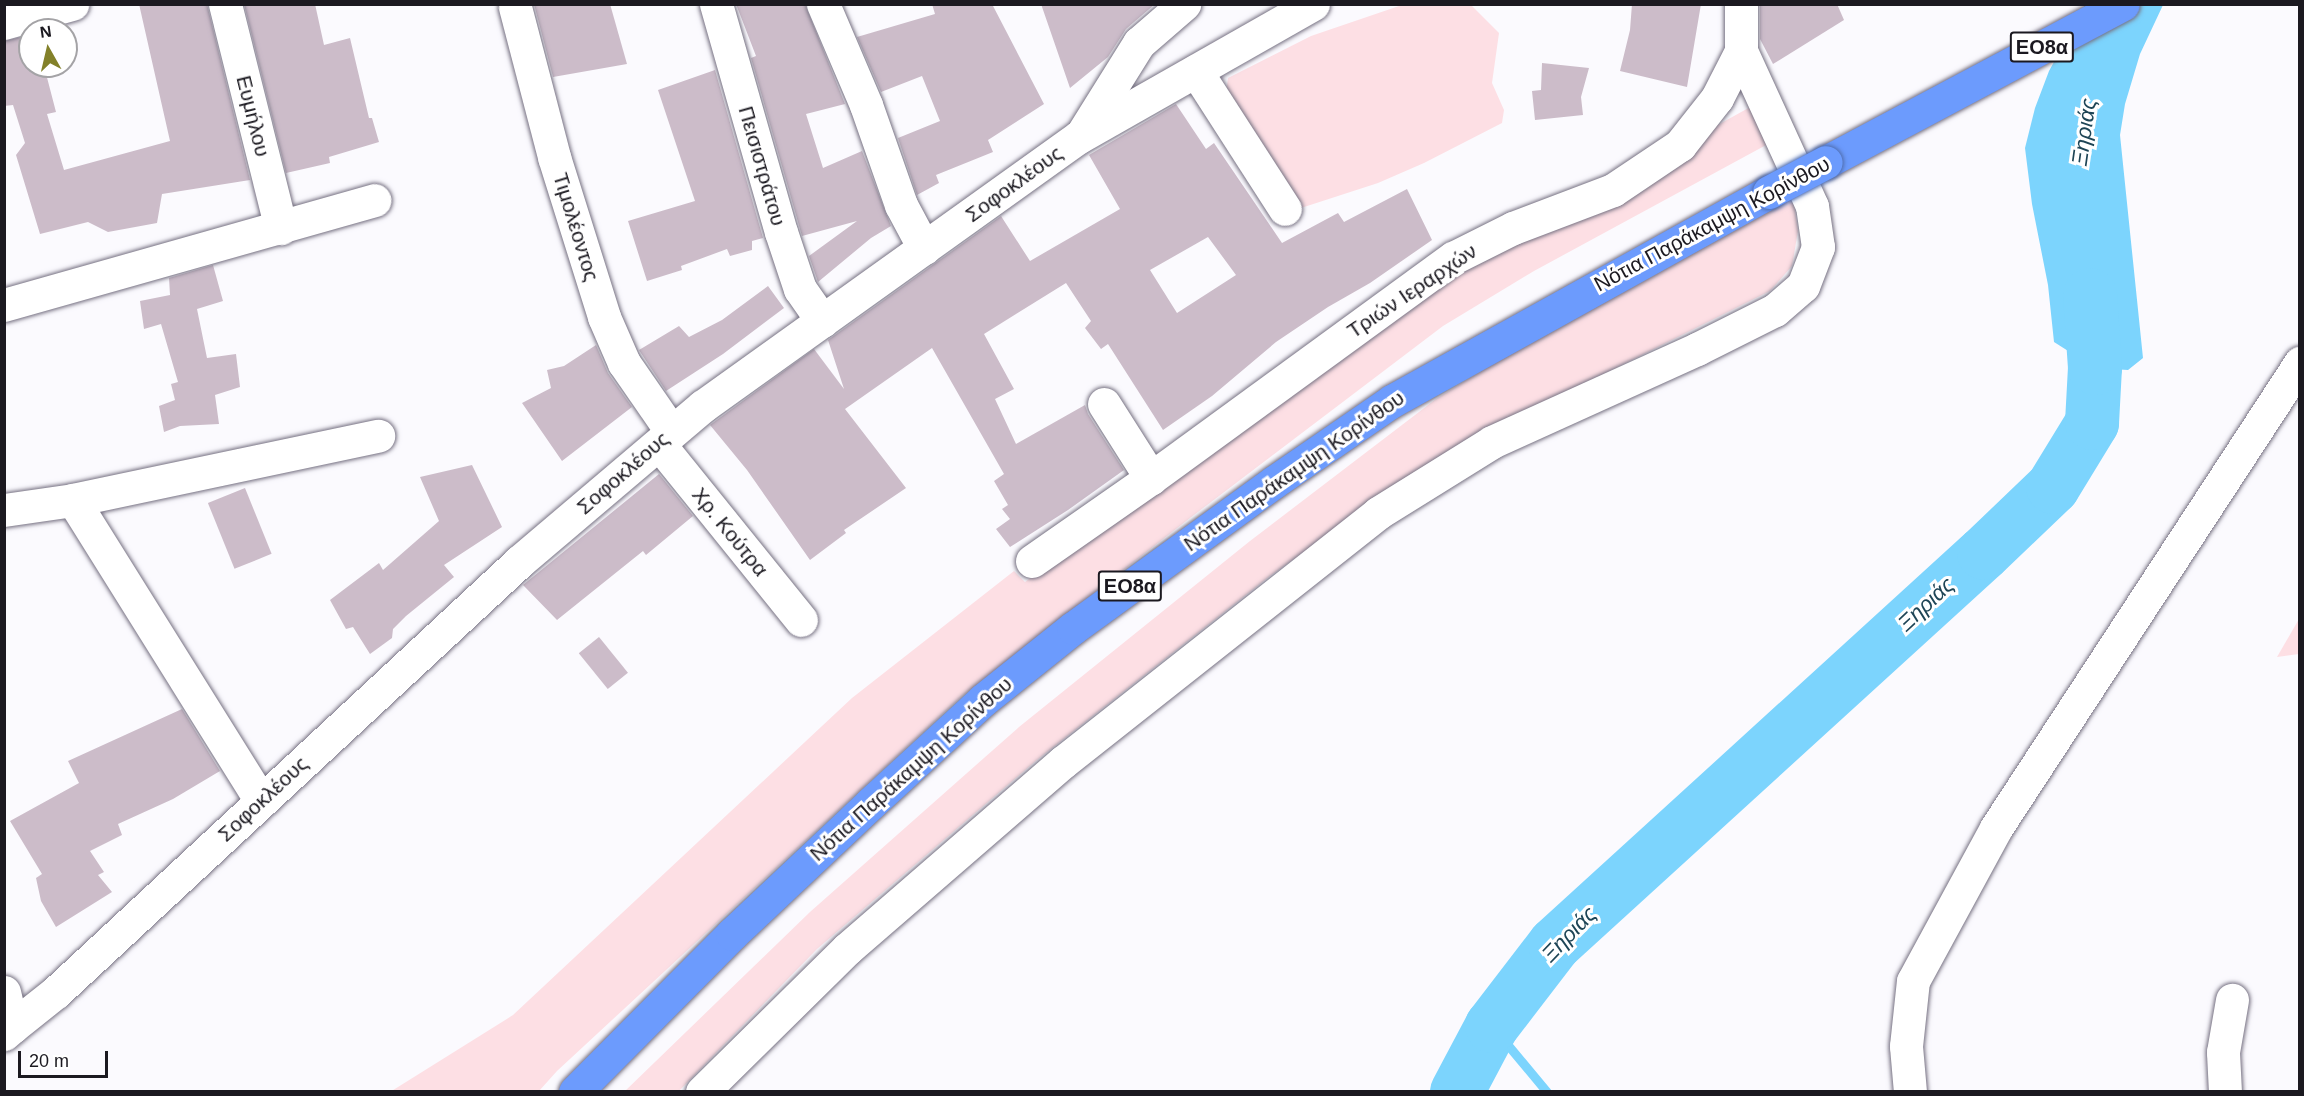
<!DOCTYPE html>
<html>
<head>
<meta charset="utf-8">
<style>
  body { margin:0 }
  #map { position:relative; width:2304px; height:1096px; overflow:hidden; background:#fbfafe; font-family:Helvetica,sans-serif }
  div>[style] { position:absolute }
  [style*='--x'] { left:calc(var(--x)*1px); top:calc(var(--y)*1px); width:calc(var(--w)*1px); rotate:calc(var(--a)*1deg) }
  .green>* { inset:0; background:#fddfe4 }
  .water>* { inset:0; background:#7cd4fd }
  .stream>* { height:9px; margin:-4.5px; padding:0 4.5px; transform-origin:4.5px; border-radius:4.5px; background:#7cd4fd }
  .river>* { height:54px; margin:-27px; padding:0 27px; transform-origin:27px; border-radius:27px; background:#7cd4fd }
  .building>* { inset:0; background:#ccbcc9; transform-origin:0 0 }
  .roads { filter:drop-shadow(0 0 2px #767182) drop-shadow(0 0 2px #767182) }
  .street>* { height:33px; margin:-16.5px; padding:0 16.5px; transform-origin:16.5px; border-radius:16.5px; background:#fff }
  .secondary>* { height:33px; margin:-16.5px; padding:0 16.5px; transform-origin:16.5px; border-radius:16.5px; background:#fff }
  .highway>* { height:33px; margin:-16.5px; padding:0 16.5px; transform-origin:16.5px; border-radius:16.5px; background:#6c9bfd }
  .bridges { filter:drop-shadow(0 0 2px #506eb0) drop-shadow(0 0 2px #506eb0) }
  .highway-bridge>* { height:33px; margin:-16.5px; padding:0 16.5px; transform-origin:16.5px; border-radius:16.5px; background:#6c9bfd }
  span { translate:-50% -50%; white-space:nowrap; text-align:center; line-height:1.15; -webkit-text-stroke:6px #fff; paint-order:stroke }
  .shield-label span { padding:2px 4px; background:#fff; border:2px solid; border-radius:4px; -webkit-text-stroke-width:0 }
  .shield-label { font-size:20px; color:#1b1920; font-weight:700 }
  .street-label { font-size:21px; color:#1b1920 }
  .water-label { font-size:22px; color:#1e4556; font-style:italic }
  .frame { position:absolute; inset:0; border:6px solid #1b1920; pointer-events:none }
  .north { position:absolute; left:18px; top:18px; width:60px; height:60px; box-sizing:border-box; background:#fff; border:2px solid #a4a3a6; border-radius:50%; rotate:352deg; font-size:16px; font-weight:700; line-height:24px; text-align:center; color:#1b1920 }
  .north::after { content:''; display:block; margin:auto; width:21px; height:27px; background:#83812a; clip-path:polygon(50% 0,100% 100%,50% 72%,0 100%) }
  .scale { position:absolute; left:18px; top:1051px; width:90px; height:27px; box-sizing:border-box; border:3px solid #1b1920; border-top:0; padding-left:8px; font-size:18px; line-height:21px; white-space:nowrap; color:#1b1920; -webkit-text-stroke:4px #fff; paint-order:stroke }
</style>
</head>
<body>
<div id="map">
  <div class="green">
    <div style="clip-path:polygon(1402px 5px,1471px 5px,1499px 33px,1492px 83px,1504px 110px,1502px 123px,1424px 163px,1378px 183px,1301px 208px,1226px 92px,1228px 78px,1311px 36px)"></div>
    <div style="clip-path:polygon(1752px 106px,1768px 144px,1534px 271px,1443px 326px,1190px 518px,962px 696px,557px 1071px,539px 1091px,390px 1092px,513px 1015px,852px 698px,1014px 571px,1025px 582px,1437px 282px,1684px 154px,1716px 126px)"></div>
    <div style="clip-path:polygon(1793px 198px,1798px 231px,1792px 266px,1770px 291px,1556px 398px,1412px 475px,1270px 576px,1037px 760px,817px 949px,679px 1091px,624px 1092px,810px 912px,1019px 727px,1250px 541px,1436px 399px,1617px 287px)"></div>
    <div style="clip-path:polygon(2299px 619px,2299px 654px,2277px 657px)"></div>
  </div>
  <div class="water">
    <div style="clip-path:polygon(2085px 5px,2163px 5px,2140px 54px,2125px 104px,2120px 135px,2143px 358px,2128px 370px,2095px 368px,2054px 342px,2048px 285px,2032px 204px,2025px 148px,2035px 108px,2049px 71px)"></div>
  </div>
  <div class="stream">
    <div style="--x:1492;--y:1026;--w:86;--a:50.2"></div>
  </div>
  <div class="river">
    <div style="--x:1457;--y:1092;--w:75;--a:-62.1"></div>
    <div style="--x:1492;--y:1026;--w:103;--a:-52.5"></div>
    <div style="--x:1555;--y:944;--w:580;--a:-42.35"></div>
    <div style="--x:1984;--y:553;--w:95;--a:-43.7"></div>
    <div style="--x:2053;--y:487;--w:75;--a:-58.6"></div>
    <div style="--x:2092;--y:423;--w:55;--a:-86.9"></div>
    <div style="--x:2095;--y:368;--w:73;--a:-93.9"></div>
  </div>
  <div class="building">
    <div style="clip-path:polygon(139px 4px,207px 4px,250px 180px,162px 194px,157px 223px,108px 232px,88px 222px,40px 234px,16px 155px,25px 143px,13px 105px,4px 106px,4px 41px,30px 35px,30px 66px,44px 66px,56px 112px,47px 114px,64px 170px,170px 141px)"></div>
    <div style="clip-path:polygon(244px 4px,315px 4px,324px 45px,350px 38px,369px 118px,372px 118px,379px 142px,329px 157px,330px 163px,286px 173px)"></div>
    <div style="clip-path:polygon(534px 4px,610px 4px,627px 64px,553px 77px)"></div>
    <div style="clip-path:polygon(736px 4px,805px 4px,845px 104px,806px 114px,823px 168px,862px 151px,891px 226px,871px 238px,818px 282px,809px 256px,857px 221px,802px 236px,751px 58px,756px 56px)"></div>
    <div style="clip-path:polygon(932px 4px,992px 4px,1044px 104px,988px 140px,993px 152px,936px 175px,939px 183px,917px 195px,898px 138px,940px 121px,922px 76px,881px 92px,857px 37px,935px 14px)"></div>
    <div style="clip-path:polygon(1041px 4px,1155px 4px,1126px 29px,1108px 57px,1070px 88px)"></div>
    <div style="clip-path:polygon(1632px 4px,1701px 4px,1687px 87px,1620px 71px,1630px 30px)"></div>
    <div style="clip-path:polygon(1760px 4px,1837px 4px,1844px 20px,1773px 64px,1760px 39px)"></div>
    <div style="clip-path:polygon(1542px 63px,1589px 68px,1581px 97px,1583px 115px,1535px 120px,1532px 91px,1541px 90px)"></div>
    <div style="clip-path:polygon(715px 70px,763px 238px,752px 241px,752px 250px,730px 256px,727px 249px,681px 266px,682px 270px,647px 281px,628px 221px,695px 201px,658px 90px)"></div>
    <div style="clip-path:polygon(evenodd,1176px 104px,1206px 149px,1214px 143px,1282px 243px,1338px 213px,1344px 222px,1407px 189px,1432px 240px,1370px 283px,1328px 307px,1276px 342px,1212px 396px,1163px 430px,1108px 344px,1101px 349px,1085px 328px,1091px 321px,1066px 283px,984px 334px,1014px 389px,995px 399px,1016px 444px,1085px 405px,1088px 414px,1124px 470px,1068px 510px,1010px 547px,996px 529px,1010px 519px,1002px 509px,1008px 505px,994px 481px,1004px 474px,932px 348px,845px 409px,906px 488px,844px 530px,846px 533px,810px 560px,747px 470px,710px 425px,814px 349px,844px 389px,828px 340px,1001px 216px,1030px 261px,1120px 209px,1089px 155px,1176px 104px,1208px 237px,1236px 275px,1177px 313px,1150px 270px,1208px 237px)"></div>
    <div style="clip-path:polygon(213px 265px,223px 301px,197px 309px,207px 358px,236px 354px,240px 387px,215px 395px,219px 424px,180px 426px,164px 432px,159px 406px,175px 400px,171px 384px,178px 382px,161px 324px,144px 329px,140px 301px,170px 295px,169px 278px)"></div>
    <div style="clip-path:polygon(768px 286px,784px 308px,723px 354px,666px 391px,639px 350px,679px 326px,689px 337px,722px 320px)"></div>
    <div style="clip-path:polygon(596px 345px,608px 373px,632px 407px,562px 461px,522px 403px,551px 388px,547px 370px,564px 366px)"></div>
    <div style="clip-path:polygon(472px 465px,502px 527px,444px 565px,454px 577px,406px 616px,393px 629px,392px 638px,370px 654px,353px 627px,346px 629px,330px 600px,379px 563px,383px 570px,439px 521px,420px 477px)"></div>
    <div style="clip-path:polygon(659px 474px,693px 516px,646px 555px,643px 551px,557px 620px,523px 585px)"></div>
    <div style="left:245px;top:488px;width:71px;height:40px;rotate:68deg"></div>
    <div style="left:599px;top:637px;width:46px;height:26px;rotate:51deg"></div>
    <div style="clip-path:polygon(182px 709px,220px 771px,173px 799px,118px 824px,122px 835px,90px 851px,104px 872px,98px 875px,112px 892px,56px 927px,41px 901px,36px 878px,42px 874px,10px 821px,79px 783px,68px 761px)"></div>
  </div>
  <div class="roads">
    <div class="street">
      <div style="--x:225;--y:4;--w:231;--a:76"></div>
      <div style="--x:716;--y:4;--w:237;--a:74.1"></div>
      <div style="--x:781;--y:232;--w:60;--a:71.6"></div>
      <div style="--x:800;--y:289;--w:39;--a:55"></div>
      <div style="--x:823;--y:4;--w:110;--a:66.9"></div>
      <div style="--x:866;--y:105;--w:106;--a:70.7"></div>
      <div style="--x:901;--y:205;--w:49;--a:61.9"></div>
      <div style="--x:515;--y:7;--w:155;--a:75.4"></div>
      <div style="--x:554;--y:157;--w:168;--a:72.6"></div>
      <div style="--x:604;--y:317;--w:50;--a:66.5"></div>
      <div style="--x:624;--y:363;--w:83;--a:55.3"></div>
      <div style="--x:1196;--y:71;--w:164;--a:57.2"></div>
      <div style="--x:1084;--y:131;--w:104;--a:-58"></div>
      <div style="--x:1139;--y:43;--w:60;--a:-40.9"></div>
      <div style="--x:4;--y:305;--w:385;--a:-15.8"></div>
      <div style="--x:1104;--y:404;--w:88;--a:57.6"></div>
      <div style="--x:659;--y:444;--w:226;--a:51.1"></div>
      <div style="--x:73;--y:500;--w:355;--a:58"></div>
      <div style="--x:4;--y:510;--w:70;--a:-8.2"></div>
      <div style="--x:73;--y:500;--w:312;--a:-11.9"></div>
      <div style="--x:1032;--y:561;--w:145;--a:-34.9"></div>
      <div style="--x:1151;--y:478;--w:374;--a:-36.1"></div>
      <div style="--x:1453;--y:258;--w:67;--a:-26.6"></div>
      <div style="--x:1513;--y:228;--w:107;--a:-20.8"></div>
      <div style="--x:1613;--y:190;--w:81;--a:-33.9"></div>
      <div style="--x:1680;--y:145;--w:60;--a:-51.8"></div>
      <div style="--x:1717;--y:98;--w:53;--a:-62.9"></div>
      <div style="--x:1741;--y:51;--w:47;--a:-90"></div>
      <div style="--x:12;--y:1027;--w:56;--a:-38.5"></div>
      <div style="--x:56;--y:992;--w:632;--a:-42.88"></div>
      <div style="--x:519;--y:562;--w:241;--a:-40.3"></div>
      <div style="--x:703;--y:406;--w:462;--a:-35.6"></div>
      <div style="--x:1079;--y:137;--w:269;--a:-29.6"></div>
      <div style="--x:702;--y:1092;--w:204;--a:-44.6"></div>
      <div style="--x:847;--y:949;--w:286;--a:-40.9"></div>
      <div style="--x:1063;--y:762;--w:402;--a:-38.3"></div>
      <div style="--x:1378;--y:513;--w:134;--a:-31.9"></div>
      <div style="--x:1492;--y:442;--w:225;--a:-24.4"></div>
      <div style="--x:1697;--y:349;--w:87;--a:-26.6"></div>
      <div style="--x:1775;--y:310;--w:37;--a:-41"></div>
      <div style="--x:1803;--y:286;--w:42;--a:-69"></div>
      <div style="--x:1818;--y:247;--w:41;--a:-98.3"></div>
      <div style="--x:1812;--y:206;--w:170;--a:-114.6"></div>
      <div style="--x:1910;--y:1092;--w:46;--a:-95"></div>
      <div style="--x:1906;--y:1046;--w:65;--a:-83.9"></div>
      <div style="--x:1913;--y:981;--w:174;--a:-61.5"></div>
      <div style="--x:1996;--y:828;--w:556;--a:-56.82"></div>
      <div style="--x:2225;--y:1092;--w:40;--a:-92.9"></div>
      <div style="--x:2223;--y:1052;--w:53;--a:-80.2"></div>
    </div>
    <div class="secondary">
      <div style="--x:4;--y:23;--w:71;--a:-15.6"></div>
      <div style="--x:4;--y:992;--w:36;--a:77"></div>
      <div style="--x:12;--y:1027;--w:11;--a:139"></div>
    </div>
    <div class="highway">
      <div style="--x:1826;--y:162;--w:336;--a:-28"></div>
      <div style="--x:575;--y:1092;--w:223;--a:-45.2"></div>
      <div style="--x:732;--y:934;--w:191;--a:-43.3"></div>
      <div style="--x:871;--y:803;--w:152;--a:-42.6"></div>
      <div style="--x:983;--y:700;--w:115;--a:-38.7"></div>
      <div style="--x:1073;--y:628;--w:248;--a:-36"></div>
      <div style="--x:1274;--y:482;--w:143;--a:-34.5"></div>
      <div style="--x:1392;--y:401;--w:431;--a:-29"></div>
    </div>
  </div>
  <div class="bridges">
    <div class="highway-bridge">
      <div style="--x:1769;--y:192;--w:64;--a:-27.8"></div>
    </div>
  </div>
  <div class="shield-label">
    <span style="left:2042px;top:47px">ΕΟ8α</span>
    <span style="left:1130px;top:586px">ΕΟ8α</span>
  </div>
  <div class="street-label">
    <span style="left:253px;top:116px;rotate:76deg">Ευμήλου</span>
    <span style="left:762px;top:166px;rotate:74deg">Πεισιστράτου</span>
    <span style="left:1014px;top:184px;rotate:-36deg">Σοφοκλέους</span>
    <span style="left:1712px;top:224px;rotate:-28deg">Νότια Παράκαμψη Κορίνθου</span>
    <span style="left:576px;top:227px;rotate:73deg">Τιμολέοντος</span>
    <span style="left:1412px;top:291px;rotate:-34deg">Τριών Ιεραρχών</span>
    <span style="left:1294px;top:471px;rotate:-35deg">Νότια Παράκαμψη Κορίνθου</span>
    <span style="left:623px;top:473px;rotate:-41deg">Σοφοκλέους</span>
    <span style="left:730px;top:532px;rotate:51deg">Χρ. Κούτρα</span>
    <span style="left:911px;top:769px;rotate:-42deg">Νότια Παράκαμψη Κορίνθου</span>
    <span style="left:263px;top:799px;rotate:-43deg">Σοφοκλέους</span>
  </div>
  <div class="water-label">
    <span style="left:2084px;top:132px;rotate:-82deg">Ξηριάς</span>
    <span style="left:1926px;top:604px;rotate:-43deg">Ξηριάς</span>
    <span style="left:1569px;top:934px;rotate:-46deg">Ξηριάς</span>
  </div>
  <div class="frame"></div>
  <div class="north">N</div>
  <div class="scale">20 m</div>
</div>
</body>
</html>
